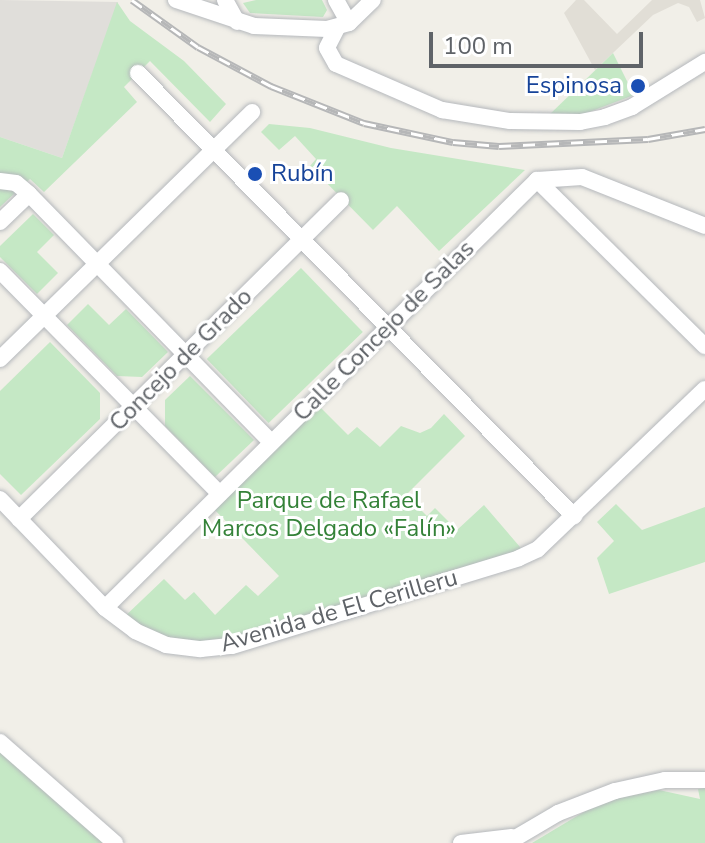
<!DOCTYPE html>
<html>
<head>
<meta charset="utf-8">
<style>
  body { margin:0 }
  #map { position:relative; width:705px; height:843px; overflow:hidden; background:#f1efe8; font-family:"Nunito Sans",sans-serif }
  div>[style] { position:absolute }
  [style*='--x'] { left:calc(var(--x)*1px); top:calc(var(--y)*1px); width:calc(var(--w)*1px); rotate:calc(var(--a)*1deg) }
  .industrial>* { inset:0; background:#e0deda }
  .education>* { inset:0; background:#e1ded6 }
  .green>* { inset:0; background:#c5e8c5; transform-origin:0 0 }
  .roads { filter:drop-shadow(0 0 2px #b5b8bc) drop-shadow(0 0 2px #b5b8bc) }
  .street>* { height:16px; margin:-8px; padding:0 8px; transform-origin:8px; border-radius:8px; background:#fff }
  .rail>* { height:7px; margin-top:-3.5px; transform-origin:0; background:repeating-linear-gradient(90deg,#fff 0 12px,#b6b7b8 0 24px); box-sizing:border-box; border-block:2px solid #b6b7b8 }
  .dots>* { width:22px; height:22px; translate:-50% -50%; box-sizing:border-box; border:4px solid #fff; border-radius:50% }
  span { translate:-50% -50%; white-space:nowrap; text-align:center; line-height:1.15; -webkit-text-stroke:6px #fff; paint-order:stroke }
  .transit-label { font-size:24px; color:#164399 }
  .right { translate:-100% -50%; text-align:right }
  .left { translate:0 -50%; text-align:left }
  .street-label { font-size:24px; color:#5f6368 }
  .park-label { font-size:24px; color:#348238 }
  .scale { position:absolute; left:429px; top:32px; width:214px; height:36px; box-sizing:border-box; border:4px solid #5f6368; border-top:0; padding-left:10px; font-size:24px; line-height:28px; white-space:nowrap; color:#5f6368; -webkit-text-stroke:6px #fff; paint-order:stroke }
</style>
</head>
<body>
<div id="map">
  <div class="industrial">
    <div style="clip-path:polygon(0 0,118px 2px,62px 158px,0 137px)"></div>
  </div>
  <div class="education">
    <div style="clip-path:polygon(576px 0,584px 0,617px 34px,652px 0,700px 0,705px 18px,697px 22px,689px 7px,678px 3px,653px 15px,595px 70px,564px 13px)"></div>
  </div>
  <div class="green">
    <div style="clip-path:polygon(256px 0,322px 0,327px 10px,323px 17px,250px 13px,243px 3px)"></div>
    <div style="clip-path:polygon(117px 2px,130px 21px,184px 61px,226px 104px,210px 122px,150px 61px,124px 87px,137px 102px,44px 192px,30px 179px,0 207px,0 137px,62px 158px)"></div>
    <div style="clip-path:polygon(613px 53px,634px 95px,584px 114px,548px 116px)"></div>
    <div style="clip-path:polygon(269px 124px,310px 128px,391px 148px,525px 170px,439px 251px,397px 206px,373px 230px,310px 166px,316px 159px,295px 136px,279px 150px,261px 132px)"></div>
    <div style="clip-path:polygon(33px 214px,54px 235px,37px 252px,58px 273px,37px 294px,0 257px,0 246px)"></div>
    <div style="left:301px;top:268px;width:89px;height:131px;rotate:46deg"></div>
    <div style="clip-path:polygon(88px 304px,109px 325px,126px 309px,168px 352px,142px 377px,117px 376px,67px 325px)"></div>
    <div style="clip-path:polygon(50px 342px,100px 393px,100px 419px,21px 495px,0 474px,0 391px)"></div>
    <div style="clip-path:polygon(190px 376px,254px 440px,215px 477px,165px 426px,165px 400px)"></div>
    <div style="clip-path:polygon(314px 401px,348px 435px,357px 427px,380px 447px,401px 426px,420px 433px,431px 428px,444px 414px,465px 436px,406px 495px,427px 516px,435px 508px,457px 530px,484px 505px,526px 554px,232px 646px,166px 645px,121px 620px,164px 579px,185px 600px,194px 592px,215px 615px,246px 585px,258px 596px,279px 576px,210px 505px)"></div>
    <div style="clip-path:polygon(616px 504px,642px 530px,705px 507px,705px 562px,609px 594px,597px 558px,614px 541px,597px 522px)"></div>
    <div style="clip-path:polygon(0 752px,108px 843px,0 843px)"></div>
    <div style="clip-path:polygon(705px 788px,705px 843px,532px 843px,602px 801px,659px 790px,700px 799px,698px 789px)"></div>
  </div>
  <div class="roads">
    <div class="street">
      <div style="--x:176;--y:0;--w:82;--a:18.4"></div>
      <div style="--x:254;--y:26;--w:73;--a:2.4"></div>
      <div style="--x:327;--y:29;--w:23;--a:-15"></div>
      <div style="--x:349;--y:23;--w:33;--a:-44"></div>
      <div style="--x:225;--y:0;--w:25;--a:61"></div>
      <div style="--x:336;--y:0;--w:26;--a:61"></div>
      <div style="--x:337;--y:28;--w:22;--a:117"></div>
      <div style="--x:327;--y:48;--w:18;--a:61"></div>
      <div style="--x:336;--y:64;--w:116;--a:23.5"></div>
      <div style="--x:442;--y:110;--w:69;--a:9.2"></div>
      <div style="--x:510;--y:121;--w:70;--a:0.8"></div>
      <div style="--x:580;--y:122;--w:25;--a:-11"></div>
      <div style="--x:605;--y:117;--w:29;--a:-20"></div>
      <div style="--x:632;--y:107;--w:86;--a:-31.7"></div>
      <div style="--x:138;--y:73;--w:622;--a:45.46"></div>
      <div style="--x:537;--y:180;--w:236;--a:44.7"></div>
      <div style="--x:0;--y:181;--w:16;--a:7"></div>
      <div style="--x:16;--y:183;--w:17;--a:40"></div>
      <div style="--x:29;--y:194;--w:347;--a:45.7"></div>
      <div style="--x:0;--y:222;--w:40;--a:-44"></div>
      <div style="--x:0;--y:271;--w:313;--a:45.4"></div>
      <div style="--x:0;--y:359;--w:353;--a:-44.4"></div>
      <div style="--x:0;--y:499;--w:151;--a:46.1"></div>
      <div style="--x:105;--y:608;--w:38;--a:37"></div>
      <div style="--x:135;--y:631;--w:34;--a:24"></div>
      <div style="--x:166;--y:645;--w:35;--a:7"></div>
      <div style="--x:201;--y:649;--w:31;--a:-6"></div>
      <div style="--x:232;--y:646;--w:300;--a:-17"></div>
      <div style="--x:519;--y:558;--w:21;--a:-25"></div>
      <div style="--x:538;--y:549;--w:231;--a:-43.8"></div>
      <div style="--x:19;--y:519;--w:453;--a:-44.7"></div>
      <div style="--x:105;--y:608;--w:608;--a:-44.73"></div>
      <div style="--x:537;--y:180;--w:45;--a:-3.8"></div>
      <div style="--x:582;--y:177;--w:132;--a:21.7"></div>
      <div style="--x:0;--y:742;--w:153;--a:41.3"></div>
      <div style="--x:461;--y:843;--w:51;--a:-6.7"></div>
      <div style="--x:507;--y:843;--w:59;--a:-30.5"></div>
      <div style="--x:558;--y:813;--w:61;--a:-21.1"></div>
      <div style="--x:615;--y:791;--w:51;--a:-12.4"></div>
      <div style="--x:665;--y:780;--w:40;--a:0"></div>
    </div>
  </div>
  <div class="rail">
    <div style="--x:132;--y:0;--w:81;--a:35.5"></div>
    <div style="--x:198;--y:47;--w:83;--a:28.1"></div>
    <div style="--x:271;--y:86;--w:100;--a:21.7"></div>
    <div style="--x:364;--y:123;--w:91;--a:12.1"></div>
    <div style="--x:453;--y:142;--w:46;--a:5"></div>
    <div style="--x:499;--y:146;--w:149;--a:-2.7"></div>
    <div style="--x:648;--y:139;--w:58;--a:-10"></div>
  </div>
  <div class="dots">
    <div style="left:638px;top:86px;background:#1a4fb4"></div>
    <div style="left:255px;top:174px;background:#1a4fb4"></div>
  </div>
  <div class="transit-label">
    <span class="right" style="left:622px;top:86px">Espinosa</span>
    <span class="left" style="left:271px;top:174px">Rubín</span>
  </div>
  <div class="street-label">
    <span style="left:384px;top:331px;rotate:-45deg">Calle Concejo de Salas</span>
    <span style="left:181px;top:360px;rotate:-45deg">Concejo de Grado</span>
    <span style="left:339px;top:611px;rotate:-16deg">Avenida de El Cerilleru</span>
  </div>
  <div class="park-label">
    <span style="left:329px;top:515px">Parque de Rafael<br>Marcos Delgado «Falín»</span>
  </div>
  <div class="scale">100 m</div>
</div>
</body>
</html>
